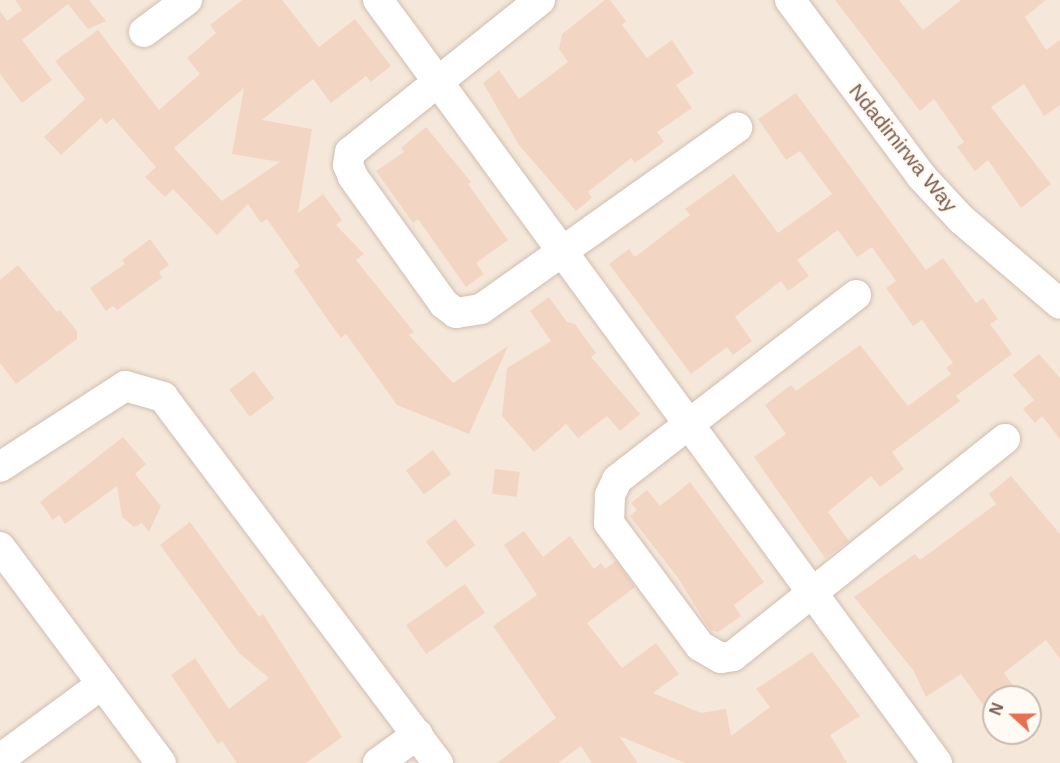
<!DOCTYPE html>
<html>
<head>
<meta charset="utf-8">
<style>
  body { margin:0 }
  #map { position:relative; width:1060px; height:763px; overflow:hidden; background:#fdf6ec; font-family:Helvetica,sans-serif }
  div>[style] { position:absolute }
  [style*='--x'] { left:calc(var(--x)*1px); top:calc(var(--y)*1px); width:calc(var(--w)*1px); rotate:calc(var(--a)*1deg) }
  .residential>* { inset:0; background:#f5e8da }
  .building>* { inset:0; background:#f3d5c3; transform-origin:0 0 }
  .roads { filter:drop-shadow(0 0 2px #d1beb0) drop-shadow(0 0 2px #d1beb0) }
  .minor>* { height:30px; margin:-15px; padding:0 15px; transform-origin:15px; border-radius:15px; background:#fff }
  span { translate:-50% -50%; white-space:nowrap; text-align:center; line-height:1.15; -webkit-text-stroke:5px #fffaf3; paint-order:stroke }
  .street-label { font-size:21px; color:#7a5c4d }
  .north { position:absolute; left:982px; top:685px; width:60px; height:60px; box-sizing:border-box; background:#fffaf3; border:2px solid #cabbb1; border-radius:50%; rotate:291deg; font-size:16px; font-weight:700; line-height:24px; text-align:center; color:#7a5c4d }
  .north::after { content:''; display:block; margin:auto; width:21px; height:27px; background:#e76f51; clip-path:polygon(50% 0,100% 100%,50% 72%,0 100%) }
</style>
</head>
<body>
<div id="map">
  <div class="residential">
    <div style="clip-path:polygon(evenodd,0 0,1060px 0,1060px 763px,0 763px,0 0,994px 697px,1030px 697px,1030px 733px,994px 733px,994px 697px)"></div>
  </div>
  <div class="building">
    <div style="clip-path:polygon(15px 0,89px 0,106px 21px,88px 29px,68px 4px,22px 40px,52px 80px,22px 103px,0 74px,0 11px,7px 21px,22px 10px)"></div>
    <div style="clip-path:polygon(evenodd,242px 0,282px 0,319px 47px,355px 19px,391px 66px,371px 82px,366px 76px,331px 103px,313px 79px,262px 120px,312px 129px,298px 213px,323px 194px,342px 220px,336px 225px,364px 254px,356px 260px,414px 332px,409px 335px,453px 383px,508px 346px,469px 434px,397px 405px,346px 334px,341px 338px,325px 316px,294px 271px,300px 266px,267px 219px,261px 223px,248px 204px,217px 235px,173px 189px,165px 197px,145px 177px,156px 167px,113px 118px,106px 124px,101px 118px,61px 155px,44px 137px,85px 99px,55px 61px,98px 30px,159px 110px,200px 74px,187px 58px,216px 33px,210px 25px,242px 0,244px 88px,232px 154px,280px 162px,222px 201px,174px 148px,244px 88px)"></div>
    <div style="clip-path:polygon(605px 0,610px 0,626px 21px,622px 25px,647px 58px,672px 40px,694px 73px,676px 85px,692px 108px,657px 132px,664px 142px,635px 163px,631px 158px,588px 192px,592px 198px,576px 211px,519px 145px,483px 83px,499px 70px,519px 99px,568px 62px,559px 49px,562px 34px)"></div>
    <div style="clip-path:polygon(835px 0,899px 0,923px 30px,961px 0,1046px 0,1025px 17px,1046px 50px,1060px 40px,1060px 105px,1044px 116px,1024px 84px,991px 107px,1051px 184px,1021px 208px,988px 160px,975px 171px,957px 147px,964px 142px,934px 99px,920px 111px)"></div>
    <div style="clip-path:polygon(796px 93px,926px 270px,943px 258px,976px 303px,983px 298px,998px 319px,990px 324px,1012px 354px,956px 396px,960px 401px,892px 452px,904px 469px,880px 487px,871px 476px,828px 512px,849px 541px,825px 558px,754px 457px,786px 434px,765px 405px,791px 385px,796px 391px,860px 345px,908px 406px,951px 374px,946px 368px,953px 363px,922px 320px,913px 326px,886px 288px,896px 281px,872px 247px,857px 257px,838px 230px,797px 260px,809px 276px,788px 291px,781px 281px,735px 317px,752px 341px,733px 355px,727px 347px,691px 374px,609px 264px,629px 249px,635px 257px,690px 215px,685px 209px,734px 174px,778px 233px,832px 194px,800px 151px,786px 160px,758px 119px)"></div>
    <div style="clip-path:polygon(426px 127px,471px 182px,468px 184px,508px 240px,476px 263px,484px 274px,466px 287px,418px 219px,413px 223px,376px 171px,404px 152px,401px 148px)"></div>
    <div style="clip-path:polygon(150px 239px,169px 265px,159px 272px,162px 278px,117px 310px,113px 306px,106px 311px,90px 288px,125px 264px,122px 260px)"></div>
    <div style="clip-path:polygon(18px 265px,57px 312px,60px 310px,77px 331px,77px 339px,16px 384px,0 363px,0 280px)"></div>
    <div style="clip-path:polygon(549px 297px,567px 322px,575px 324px,596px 353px,591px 357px,640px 414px,620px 431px,607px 416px,578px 438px,566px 424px,534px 452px,502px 416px,507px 368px,551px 341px,530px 311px)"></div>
    <div style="clip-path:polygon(1039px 354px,1060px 378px,1060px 439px,1042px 416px,1035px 423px,1023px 409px,1034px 400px,1013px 375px)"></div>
    <div style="left:254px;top:371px;width:34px;height:31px;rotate:53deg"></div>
    <div style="clip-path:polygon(123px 437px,146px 464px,135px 474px,161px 506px,149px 532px,142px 523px,134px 527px,122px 517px,117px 486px,65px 524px,59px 515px,53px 520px,40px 502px)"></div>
    <div style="left:433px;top:450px;width:30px;height:34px;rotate:53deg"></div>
    <div style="left:495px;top:469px;width:25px;height:25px;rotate:7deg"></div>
    <div style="clip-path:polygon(1011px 476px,1060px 534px,1060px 659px,1046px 640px,1004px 673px,1014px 687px,994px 697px,994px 720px,961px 674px,926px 697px,913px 670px,854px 597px,915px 554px,920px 560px,996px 504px,989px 494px)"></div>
    <div style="clip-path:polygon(690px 482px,764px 582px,734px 605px,741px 616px,718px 632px,710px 630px,678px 578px,630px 516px,637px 510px,631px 503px,647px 490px,660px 506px)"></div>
    <div style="left:455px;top:519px;width:33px;height:37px;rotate:52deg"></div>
    <div style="clip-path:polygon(190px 522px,259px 617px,263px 614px,342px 737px,306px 763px,237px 763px,222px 741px,218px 744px,171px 675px,195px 658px,229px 709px,269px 678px,239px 653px,160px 545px)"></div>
    <div style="clip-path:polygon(524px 531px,543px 557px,570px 536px,594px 569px,601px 563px,605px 569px,616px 561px,635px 587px,587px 623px,622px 668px,656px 643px,679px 674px,653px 693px,701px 713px,726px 709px,731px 736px,770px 707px,756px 689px,812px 652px,860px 716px,830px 735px,847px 763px,685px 763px,619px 736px,638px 763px,592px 763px,581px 746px,558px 763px,497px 763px,556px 718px,493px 626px,537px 595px,504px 545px)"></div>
    <div style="left:465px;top:584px;width:35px;height:72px;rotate:55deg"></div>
  </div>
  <div class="roads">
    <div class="minor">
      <div style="--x:378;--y:0;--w:946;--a:53.77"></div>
      <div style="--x:540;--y:0;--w:243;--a:141.3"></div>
      <div style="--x:350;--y:152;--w:13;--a:99"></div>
      <div style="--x:348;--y:165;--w:13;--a:67"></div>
      <div style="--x:353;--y:177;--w:156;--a:54.4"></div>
      <div style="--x:444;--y:304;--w:15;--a:37"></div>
      <div style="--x:456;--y:313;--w:25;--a:-9"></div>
      <div style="--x:481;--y:309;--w:314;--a:-35.3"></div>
      <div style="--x:790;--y:0;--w:219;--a:53.3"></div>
      <div style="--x:921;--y:176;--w:59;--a:47.1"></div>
      <div style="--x:961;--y:219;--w:130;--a:40.6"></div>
      <div style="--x:144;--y:32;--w:54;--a:-36.7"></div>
      <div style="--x:856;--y:295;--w:302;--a:142.3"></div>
      <div style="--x:617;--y:480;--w:17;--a:115"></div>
      <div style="--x:610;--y:495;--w:28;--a:92"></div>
      <div style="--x:609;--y:523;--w:153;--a:53.5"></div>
      <div style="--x:700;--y:646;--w:24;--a:30"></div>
      <div style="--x:721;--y:658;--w:12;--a:-9"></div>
      <div style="--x:733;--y:656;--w:348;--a:-38.6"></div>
      <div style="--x:0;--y:467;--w:149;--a:-32.9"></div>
      <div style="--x:125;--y:386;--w:40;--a:16"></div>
      <div style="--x:163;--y:397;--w:458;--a:53.1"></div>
      <div style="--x:0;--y:547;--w:269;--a:53.3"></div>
      <div style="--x:0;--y:759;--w:127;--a:-36.3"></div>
      <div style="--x:378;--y:763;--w:49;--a:-35.9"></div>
    </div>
  </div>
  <div class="street-label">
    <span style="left:903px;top:148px;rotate:51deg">Ndadimirwa Way</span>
  </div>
  <div class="north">N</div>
</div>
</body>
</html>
